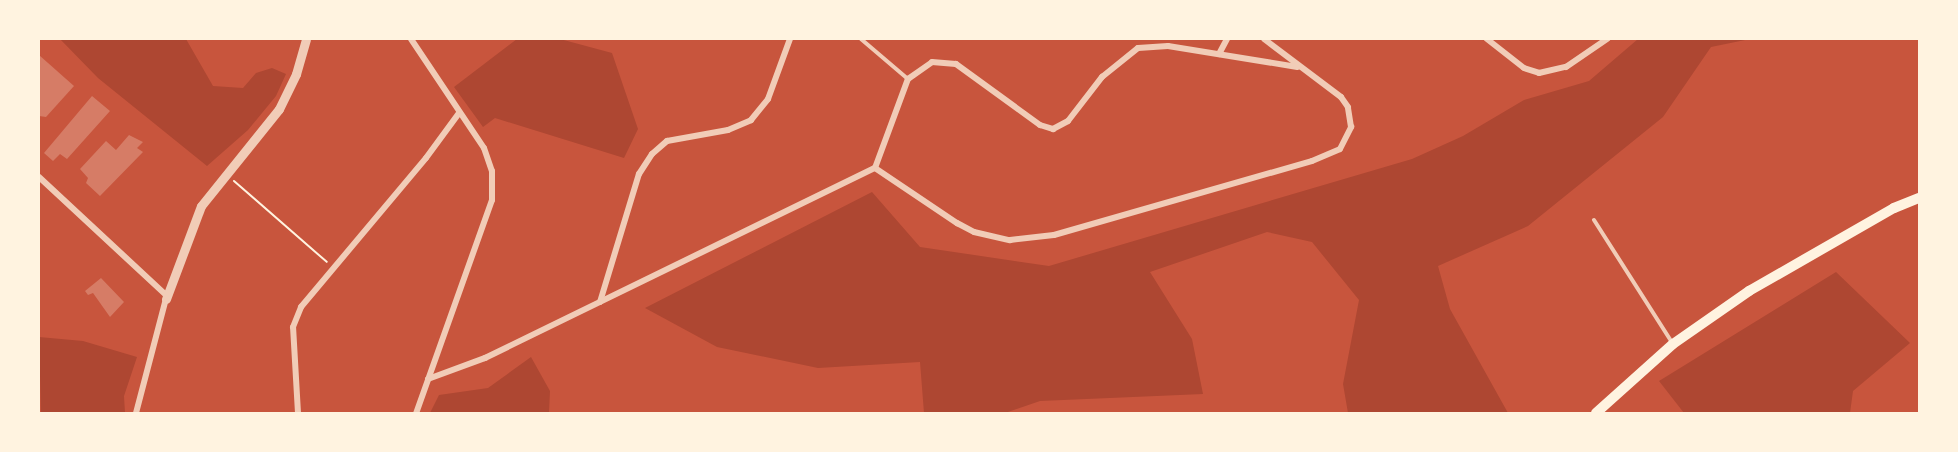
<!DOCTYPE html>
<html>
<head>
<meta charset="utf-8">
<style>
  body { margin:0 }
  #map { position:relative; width:1958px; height:452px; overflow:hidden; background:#c8553d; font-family:"Fira Sans",sans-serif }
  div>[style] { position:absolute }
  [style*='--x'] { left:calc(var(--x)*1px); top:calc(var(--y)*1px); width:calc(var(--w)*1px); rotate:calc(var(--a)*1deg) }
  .green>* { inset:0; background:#ae4732 }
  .building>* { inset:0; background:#d67c66 }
  .path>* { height:2px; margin:-1px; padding:0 1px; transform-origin:1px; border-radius:1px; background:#fff3e0 }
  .service>* { height:4px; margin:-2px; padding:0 2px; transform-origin:2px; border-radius:2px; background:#f1ccb7 }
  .minor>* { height:6px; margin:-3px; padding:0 3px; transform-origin:3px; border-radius:3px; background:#f1ccb7 }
  .tertiary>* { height:9px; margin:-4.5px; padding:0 4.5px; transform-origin:4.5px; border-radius:4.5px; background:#f1ccb7 }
  .secondary>* { height:10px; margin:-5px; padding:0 5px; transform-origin:5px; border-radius:5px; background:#fff3e0 }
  span { translate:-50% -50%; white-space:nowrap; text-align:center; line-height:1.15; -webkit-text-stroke:4.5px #fff3e0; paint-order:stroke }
  .frame { position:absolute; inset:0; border:40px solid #fff3e0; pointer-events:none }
</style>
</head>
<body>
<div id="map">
  <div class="green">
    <div style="clip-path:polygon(60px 39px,186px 39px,213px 86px,243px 88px,256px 73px,272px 68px,286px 74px,276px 96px,248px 130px,207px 166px,98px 78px)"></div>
    <div style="clip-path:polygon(517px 39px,560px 39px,612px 53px,638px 129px,624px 158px,495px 118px,483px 127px,454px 87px)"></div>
    <div style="clip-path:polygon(1638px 39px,1750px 39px,1711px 47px,1663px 117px,1528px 226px,1438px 266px,1450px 309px,1508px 413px,1348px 413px,1343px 384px,1359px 300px,1312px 242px,1267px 232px,1150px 272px,1192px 339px,1203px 394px,1040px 401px,1005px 413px,924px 413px,920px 362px,818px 368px,717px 347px,645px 308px,872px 192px,920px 247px,1049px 266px,1412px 159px,1463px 136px,1524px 100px,1589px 81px)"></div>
    <div style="clip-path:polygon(1836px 272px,1910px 343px,1853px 391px,1850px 413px,1684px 413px,1659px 381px)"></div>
    <div style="clip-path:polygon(39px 337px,83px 341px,137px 357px,124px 396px,125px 413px,41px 413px)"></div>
    <div style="clip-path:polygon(531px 357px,550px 391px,549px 413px,430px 413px,439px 395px,488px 388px)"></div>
  </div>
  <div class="building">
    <div style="clip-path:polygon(39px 55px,74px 86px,46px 117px,39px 116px)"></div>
    <div style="clip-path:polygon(92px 96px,110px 111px,67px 159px,60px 154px,53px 161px,44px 153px)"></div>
    <div style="clip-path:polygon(129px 135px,143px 142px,137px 148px,143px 152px,100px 196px,86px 183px,88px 178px,80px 169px,106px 141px,116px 150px)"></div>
    <div style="clip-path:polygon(101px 278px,124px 302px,110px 317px,93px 293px,88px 295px,85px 291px)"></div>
  </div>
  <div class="path">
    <div style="--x:234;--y:181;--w:123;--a:41.1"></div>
  </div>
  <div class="service">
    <div style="--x:861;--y:39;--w:62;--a:40.4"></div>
    <div style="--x:1594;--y:220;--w:147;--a:57.5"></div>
  </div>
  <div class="minor">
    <div style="--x:411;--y:39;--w:131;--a:56.2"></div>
    <div style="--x:484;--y:148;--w:24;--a:71"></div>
    <div style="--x:492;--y:171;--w:29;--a:90"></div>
    <div style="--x:492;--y:200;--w:226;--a:109.6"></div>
    <div style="--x:1487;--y:39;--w:47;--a:38.1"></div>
    <div style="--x:1524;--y:68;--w:16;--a:18"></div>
    <div style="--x:1539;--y:73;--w:28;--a:-13"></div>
    <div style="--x:1566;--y:67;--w:50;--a:-34.3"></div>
    <div style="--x:1219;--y:54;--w:17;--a:-62"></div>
    <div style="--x:875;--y:168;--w:99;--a:33.9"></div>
    <div style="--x:957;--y:223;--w:19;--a:28"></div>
    <div style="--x:974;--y:232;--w:37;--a:13"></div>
    <div style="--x:1010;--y:240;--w:44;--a:-6.5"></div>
    <div style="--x:1054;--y:235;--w:268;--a:-16"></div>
    <div style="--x:1312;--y:161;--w:30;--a:-23"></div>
    <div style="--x:1340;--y:149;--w:25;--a:-63"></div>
    <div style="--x:1351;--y:127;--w:20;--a:-99"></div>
    <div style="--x:1348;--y:107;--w:12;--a:-125"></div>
    <div style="--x:1341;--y:97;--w:96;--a:-143"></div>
    <div style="--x:875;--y:168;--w:95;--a:-69.7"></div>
    <div style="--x:908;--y:79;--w:29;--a:-35"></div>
    <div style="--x:932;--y:62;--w:24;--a:5"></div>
    <div style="--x:956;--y:64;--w:104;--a:36"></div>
    <div style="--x:1040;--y:125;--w:14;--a:17"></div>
    <div style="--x:1053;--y:129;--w:17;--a:-28"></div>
    <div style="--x:1068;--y:121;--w:56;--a:-52.3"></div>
    <div style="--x:1102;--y:77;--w:46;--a:-38.9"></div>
    <div style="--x:1138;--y:48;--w:30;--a:-4"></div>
    <div style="--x:1168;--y:46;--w:131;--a:9.2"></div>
    <div style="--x:39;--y:177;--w:175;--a:42.9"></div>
    <div style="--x:600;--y:302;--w:134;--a:-73.1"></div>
    <div style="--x:639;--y:174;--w:24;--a:-57"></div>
    <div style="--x:652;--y:154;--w:20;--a:-41"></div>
    <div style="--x:667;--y:141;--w:62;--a:-10.2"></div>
    <div style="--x:728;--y:130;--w:25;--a:-23"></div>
    <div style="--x:751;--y:120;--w:27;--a:-51"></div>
    <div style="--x:768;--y:99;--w:64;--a:-69.9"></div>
    <div style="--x:428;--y:379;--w:61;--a:-20.2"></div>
    <div style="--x:485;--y:358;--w:434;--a:-26"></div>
    <div style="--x:136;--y:413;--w:118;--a:-75.3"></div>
    <div style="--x:298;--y:413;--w:86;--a:-93.3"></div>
    <div style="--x:293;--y:327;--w:22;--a:-68"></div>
    <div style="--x:301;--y:307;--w:194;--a:-50"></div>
    <div style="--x:426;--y:158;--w:56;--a:-53.7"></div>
  </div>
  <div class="tertiary">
    <div style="--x:166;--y:299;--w:99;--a:-69.4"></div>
    <div style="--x:201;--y:206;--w:124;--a:-51.2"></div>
    <div style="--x:279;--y:109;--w:39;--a:-64"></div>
    <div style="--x:296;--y:74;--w:36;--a:-74"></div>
  </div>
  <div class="secondary">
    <div style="--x:1596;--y:413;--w:103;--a:-41.9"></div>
    <div style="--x:1673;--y:344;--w:93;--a:-34.9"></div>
    <div style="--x:1749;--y:291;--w:167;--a:-29.8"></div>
    <div style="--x:1894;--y:208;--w:27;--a:-22"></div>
  </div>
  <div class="frame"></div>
</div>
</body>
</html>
